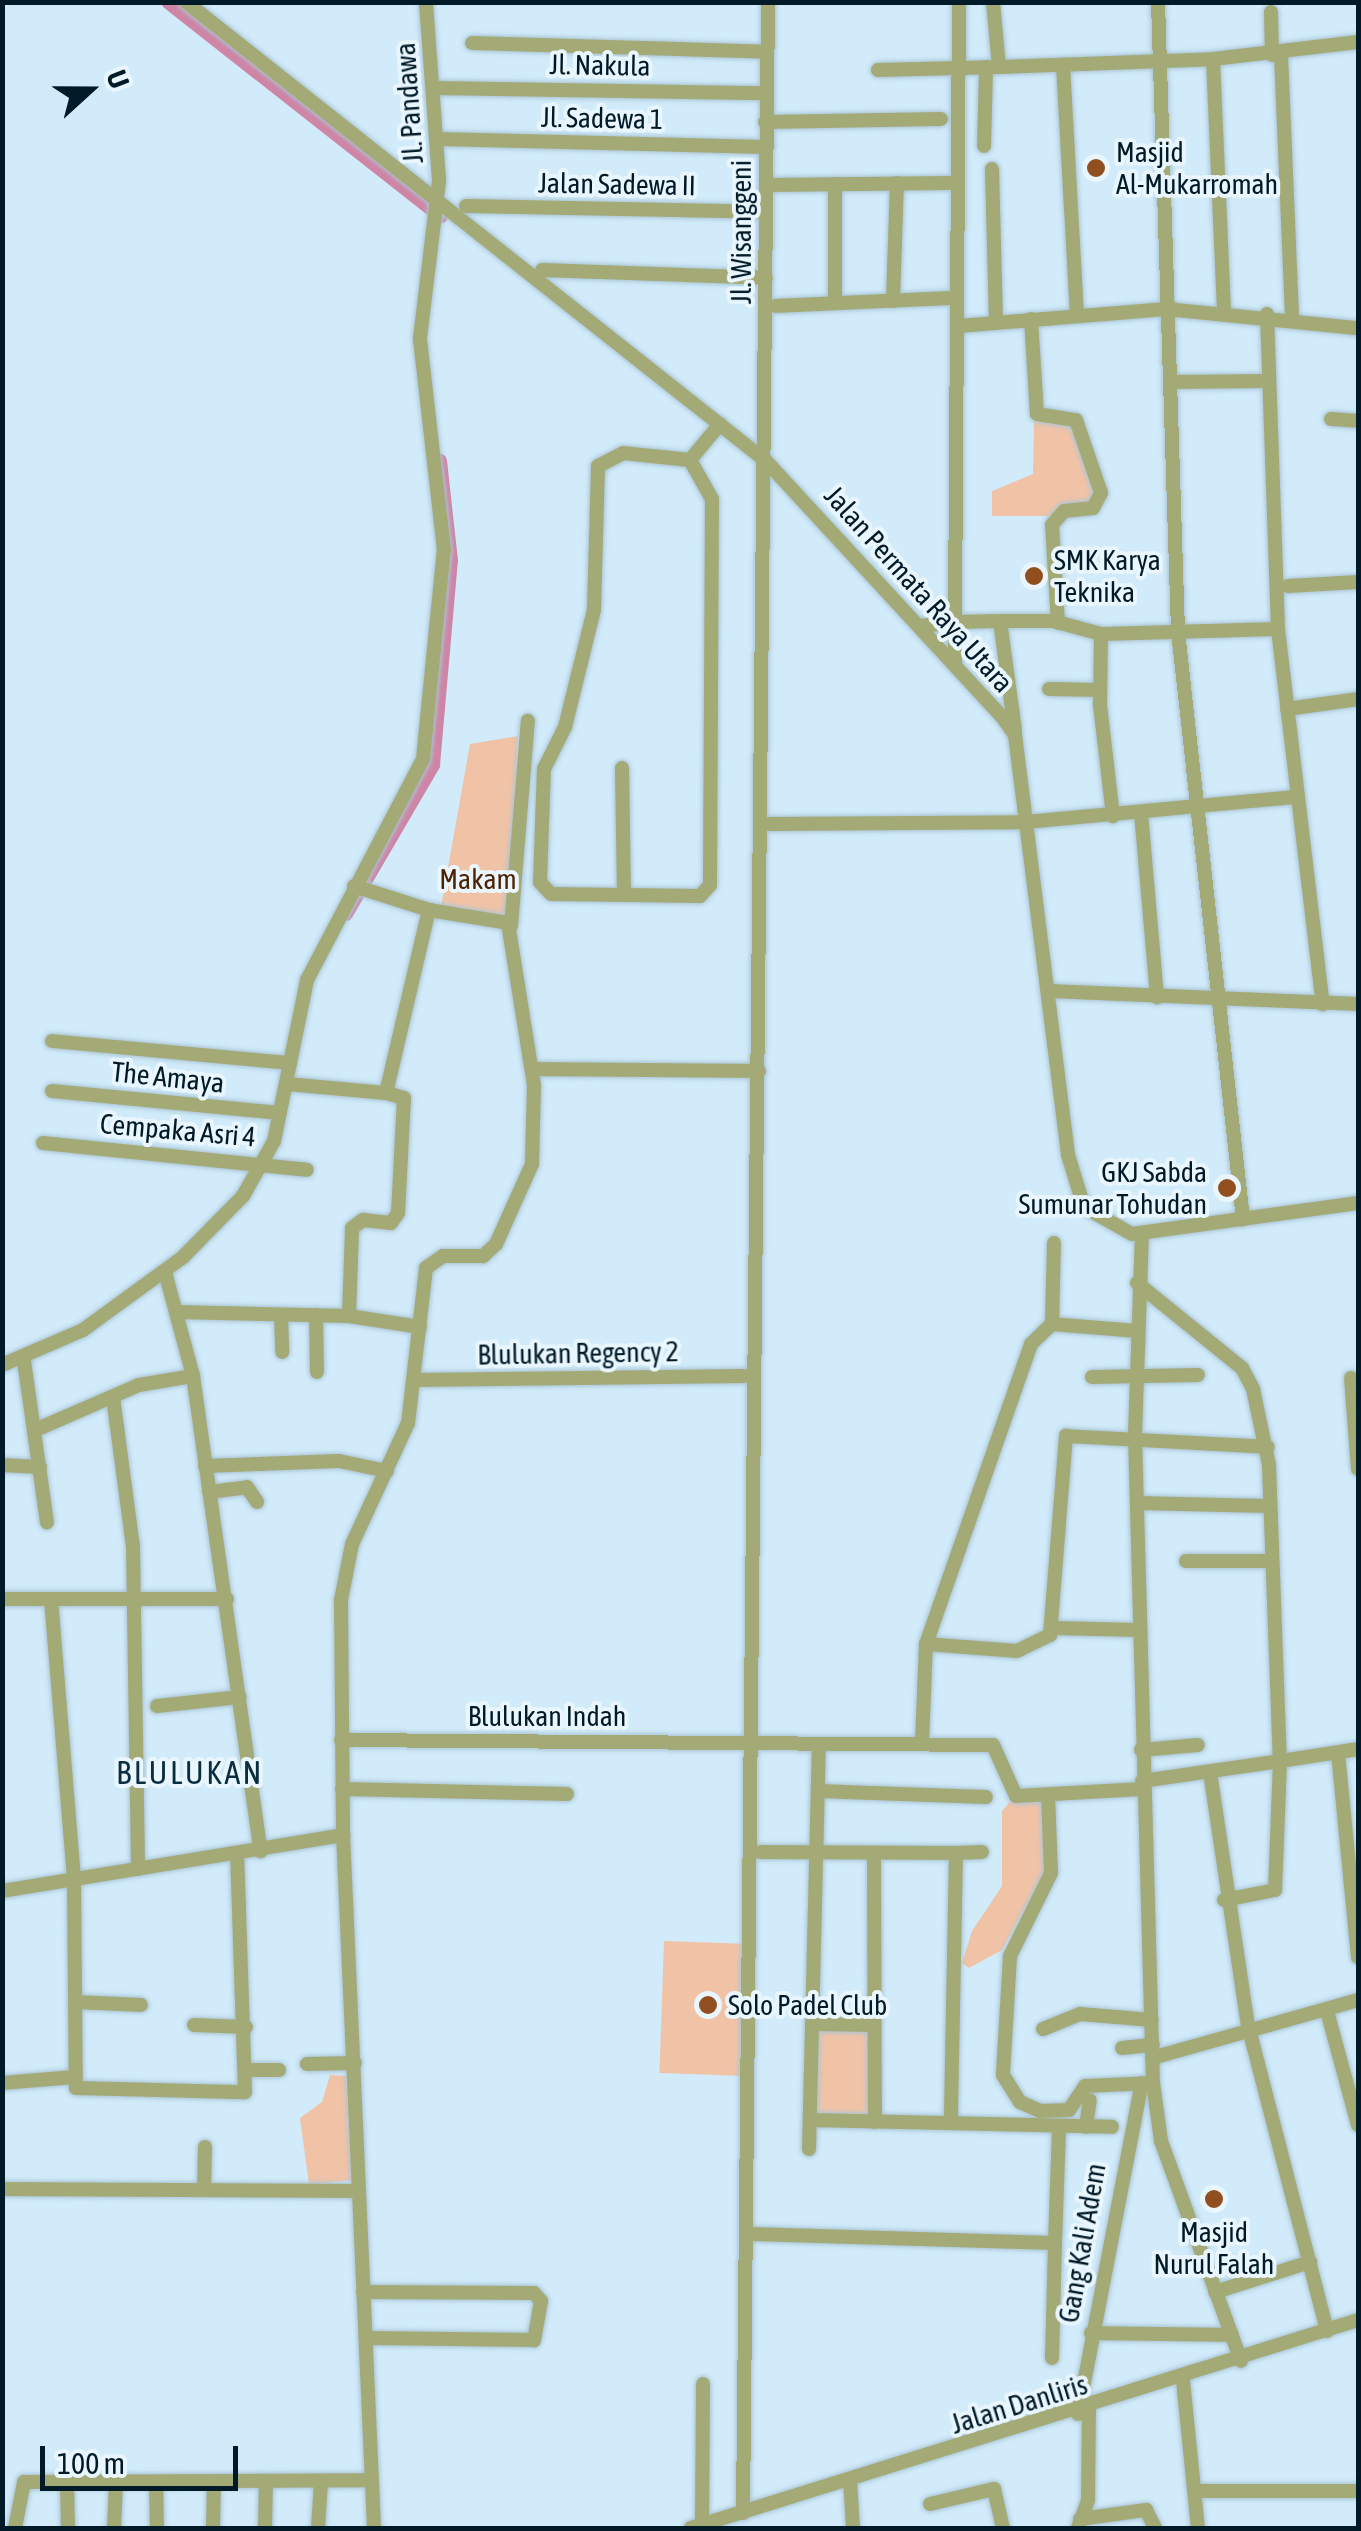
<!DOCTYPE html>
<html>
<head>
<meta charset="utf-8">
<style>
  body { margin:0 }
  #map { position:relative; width:1361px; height:2531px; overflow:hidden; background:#d1ebfa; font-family:"Asap Condensed",sans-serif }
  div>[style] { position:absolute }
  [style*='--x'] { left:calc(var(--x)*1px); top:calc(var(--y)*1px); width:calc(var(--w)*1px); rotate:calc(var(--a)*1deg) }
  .green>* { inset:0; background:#f0c3a7; transform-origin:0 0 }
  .canal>* { height:14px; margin:-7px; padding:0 7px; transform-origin:7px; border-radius:7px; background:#cf85a5 }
  .roads { filter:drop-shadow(0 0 2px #abc5d4) drop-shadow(0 0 2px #abc5d4) }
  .minor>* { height:14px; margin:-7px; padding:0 7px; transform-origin:7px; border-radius:7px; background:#a4aa76 }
  .dots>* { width:28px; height:28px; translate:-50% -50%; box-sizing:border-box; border:5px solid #e9f6fe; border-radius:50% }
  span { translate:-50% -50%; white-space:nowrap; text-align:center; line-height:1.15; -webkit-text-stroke:8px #e9f6fe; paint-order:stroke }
  .street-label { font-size:28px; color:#001a28 }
  .poi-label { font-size:28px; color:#001a28 }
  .left { translate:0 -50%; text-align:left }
  .right { translate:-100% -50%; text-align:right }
  .park-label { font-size:28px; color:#4d2202 }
  .quarter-label { font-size:32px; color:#082e3f; letter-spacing:2.5px }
  .frame { position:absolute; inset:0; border:5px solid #001a28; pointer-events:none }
  .north { position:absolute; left:40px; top:40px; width:100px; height:100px; -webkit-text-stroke:8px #e9f6fe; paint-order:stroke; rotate:69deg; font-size:28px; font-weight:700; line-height:40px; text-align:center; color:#001a28 }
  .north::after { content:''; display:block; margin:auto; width:35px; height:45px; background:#001a28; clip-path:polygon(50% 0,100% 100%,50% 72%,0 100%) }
  .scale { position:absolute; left:40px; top:2446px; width:198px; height:45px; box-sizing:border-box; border:5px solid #001a28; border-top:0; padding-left:12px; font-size:30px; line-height:35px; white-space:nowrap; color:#001a28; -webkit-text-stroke:8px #e9f6fe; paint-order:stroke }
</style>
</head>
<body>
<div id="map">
  <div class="green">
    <div style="clip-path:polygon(1072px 420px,1097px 500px,1053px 516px,992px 516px,992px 491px,1033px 474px,1034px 421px)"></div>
    <div style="clip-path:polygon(518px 736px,508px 918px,441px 907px,470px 744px)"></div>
    <div style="clip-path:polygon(1013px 1798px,1044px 1800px,1047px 1867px,1002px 1950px,969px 1968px,962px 1963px,972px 1931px,1002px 1886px,1002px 1811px)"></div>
    <div style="left:664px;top:1941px;width:86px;height:132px;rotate:2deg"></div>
    <div style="left:817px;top:2028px;width:52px;height:88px;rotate:1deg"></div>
    <div style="clip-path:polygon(330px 2075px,346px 2076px,352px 2180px,309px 2185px,300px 2118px,322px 2102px)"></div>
  </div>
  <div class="canal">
    <div style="--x:168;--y:2;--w:347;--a:38.2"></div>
    <div style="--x:346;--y:914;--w:173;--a:-59.7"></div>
    <div style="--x:433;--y:765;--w:205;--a:-85"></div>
    <div style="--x:451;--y:561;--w:101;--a:-96.3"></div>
  </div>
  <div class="roads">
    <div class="minor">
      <div style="--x:186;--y:2;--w:740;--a:38.36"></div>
      <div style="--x:766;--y:461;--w:350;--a:47.3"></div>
      <div style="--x:1003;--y:718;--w:21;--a:55"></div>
      <div style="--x:1015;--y:735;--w:423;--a:82.8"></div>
      <div style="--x:1068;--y:1155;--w:54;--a:72.9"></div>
      <div style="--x:1084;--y:1207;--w:55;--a:29.4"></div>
      <div style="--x:1132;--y:1234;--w:228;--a:-7.8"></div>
      <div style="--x:959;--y:2;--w:620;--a:90.37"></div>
      <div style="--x:955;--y:622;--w:45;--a:-1.3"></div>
      <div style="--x:1000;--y:621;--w:110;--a:82.2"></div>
      <div style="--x:993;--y:2;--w:65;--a:84.7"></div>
      <div style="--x:999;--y:67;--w:214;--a:-2.1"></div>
      <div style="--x:1213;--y:59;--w:146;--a:-6.7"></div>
      <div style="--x:1158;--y:2;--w:630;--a:88.18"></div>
      <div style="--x:1178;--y:632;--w:591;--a:83.68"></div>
      <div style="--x:1271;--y:12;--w:43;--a:88.7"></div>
      <div style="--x:472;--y:43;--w:295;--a:1.7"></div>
      <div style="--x:1281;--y:54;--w:264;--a:87.6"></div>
      <div style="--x:1213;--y:59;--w:253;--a:87.5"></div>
      <div style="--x:1063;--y:65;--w:249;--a:86.8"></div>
      <div style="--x:878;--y:70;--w:121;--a:-1.4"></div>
      <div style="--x:434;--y:88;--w:332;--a:0.9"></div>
      <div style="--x:765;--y:122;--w:176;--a:-1"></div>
      <div style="--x:438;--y:139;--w:327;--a:1.4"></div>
      <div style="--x:984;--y:146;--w:79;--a:-88.5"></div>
      <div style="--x:992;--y:169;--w:154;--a:88.5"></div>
      <div style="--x:766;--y:185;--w:185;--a:-0.6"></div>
      <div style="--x:466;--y:206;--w:300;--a:1.1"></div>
      <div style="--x:542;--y:270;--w:224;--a:2"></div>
      <div style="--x:893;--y:301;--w:118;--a:-88.1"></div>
      <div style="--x:835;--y:303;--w:119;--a:-90"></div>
      <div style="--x:776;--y:306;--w:173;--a:-2.6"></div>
      <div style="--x:1267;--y:314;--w:315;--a:88"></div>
      <div style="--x:1278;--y:629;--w:378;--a:83.2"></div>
      <div style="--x:1031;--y:319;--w:95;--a:86.4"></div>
      <div style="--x:1037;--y:414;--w:39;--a:9"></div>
      <div style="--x:1076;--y:420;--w:77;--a:71.1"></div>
      <div style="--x:1101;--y:493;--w:17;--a:118"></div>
      <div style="--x:1093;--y:508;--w:29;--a:174"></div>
      <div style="--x:1064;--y:511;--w:18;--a:131"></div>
      <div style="--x:1052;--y:525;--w:98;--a:86.5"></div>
      <div style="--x:959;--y:326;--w:208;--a:-4.7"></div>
      <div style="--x:1166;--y:309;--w:193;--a:5.7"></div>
      <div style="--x:1173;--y:382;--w:94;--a:-0.6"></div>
      <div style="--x:1331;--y:419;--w:27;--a:4"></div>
      <div style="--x:623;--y:453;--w:67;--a:6"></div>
      <div style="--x:690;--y:460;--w:45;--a:60.6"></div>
      <div style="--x:712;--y:499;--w:386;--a:90.3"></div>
      <div style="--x:710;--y:885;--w:15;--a:132"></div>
      <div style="--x:700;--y:896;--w:149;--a:-179.2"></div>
      <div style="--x:551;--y:894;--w:16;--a:-133"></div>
      <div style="--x:540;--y:882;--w:113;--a:-88"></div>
      <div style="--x:544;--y:769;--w:47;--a:-63.4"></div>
      <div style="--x:565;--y:727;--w:121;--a:-76.1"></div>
      <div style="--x:594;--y:610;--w:144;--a:-88.4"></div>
      <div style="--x:598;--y:466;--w:28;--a:-27"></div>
      <div style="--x:690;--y:460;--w:47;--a:-50.2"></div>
      <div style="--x:1288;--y:586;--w:70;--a:-3.3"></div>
      <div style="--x:1000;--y:621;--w:53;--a:0"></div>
      <div style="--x:1053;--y:621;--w:50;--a:15.2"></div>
      <div style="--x:1101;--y:634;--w:71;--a:90.8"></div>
      <div style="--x:1100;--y:705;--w:112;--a:83.3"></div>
      <div style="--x:919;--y:626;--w:36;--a:-6"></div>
      <div style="--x:955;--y:622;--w:43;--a:90"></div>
      <div style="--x:1101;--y:634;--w:177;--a:-1.6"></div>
      <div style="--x:1049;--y:689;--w:51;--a:1.1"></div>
      <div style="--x:1287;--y:709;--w:72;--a:-8"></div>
      <div style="--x:622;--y:768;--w:125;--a:89.1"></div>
      <div style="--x:1141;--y:813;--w:185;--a:85"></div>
      <div style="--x:769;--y:824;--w:257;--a:-0.4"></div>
      <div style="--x:1026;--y:822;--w:273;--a:-5.3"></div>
      <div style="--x:354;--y:886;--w:79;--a:17.7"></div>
      <div style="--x:429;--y:910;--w:80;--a:9.3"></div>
      <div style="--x:508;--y:923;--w:165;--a:80.9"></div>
      <div style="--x:534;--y:1086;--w:78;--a:91.5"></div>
      <div style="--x:532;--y:1164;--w:88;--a:114.2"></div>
      <div style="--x:496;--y:1244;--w:18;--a:137"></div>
      <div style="--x:483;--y:1256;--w:40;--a:180"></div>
      <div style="--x:443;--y:1256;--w:21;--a:145"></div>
      <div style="--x:426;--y:1268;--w:156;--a:96.6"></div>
      <div style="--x:408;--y:1423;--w:133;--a:114.8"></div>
      <div style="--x:352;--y:1544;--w:57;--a:101.1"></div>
      <div style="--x:341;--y:1600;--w:234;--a:89.5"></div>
      <div style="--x:343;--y:1834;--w:695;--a:87.44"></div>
      <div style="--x:511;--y:926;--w:206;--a:-85.3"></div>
      <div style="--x:1050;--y:991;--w:308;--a:2.4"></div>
      <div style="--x:52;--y:1041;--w:238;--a:5.3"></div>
      <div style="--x:532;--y:1069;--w:227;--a:0.5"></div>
      <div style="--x:287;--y:1084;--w:99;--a:5.2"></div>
      <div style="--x:386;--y:1093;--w:188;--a:-76.8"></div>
      <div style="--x:52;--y:1091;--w:229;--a:5.5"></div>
      <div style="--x:43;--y:1143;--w:265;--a:5.8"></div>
      <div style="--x:1142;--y:1234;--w:202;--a:92"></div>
      <div style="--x:1135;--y:1436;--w:647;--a:88.41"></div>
      <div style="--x:1153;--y:2083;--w:59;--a:82.1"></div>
      <div style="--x:1161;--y:2141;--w:234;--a:70"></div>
      <div style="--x:165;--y:1272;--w:108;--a:74.9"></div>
      <div style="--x:193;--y:1376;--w:480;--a:81.9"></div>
      <div style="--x:1137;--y:1283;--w:135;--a:39"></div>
      <div style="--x:1242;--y:1368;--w:24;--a:62"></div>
      <div style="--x:1253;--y:1389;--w:78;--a:78.1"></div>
      <div style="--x:1269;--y:1465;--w:296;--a:87.9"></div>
      <div style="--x:1280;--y:1761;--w:79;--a:-8.7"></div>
      <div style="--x:176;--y:1312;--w:173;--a:1.3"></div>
      <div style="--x:349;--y:1316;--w:72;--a:8.8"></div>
      <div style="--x:281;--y:1315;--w:37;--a:88"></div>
      <div style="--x:316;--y:1315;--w:57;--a:89"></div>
      <div style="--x:349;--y:1316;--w:88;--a:-88"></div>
      <div style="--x:352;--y:1228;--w:14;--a:-36"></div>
      <div style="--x:363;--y:1220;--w:28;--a:6"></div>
      <div style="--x:391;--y:1223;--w:12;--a:-55"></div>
      <div style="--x:398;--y:1213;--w:115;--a:-87"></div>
      <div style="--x:404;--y:1098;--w:19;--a:-164"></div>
      <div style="--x:1052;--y:1324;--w:81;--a:-88.6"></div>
      <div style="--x:24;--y:1361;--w:163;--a:81.9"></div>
      <div style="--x:2;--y:1365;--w:88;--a:-23.4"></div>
      <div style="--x:83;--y:1330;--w:124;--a:-36.1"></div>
      <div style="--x:183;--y:1257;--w:86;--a:-45.5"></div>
      <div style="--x:243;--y:1196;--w:63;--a:-60.6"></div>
      <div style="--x:274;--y:1141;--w:164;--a:-78.4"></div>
      <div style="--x:307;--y:980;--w:250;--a:-62.3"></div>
      <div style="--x:423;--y:759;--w:210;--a:-84.3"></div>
      <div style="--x:444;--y:550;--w:213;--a:-96.5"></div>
      <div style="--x:420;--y:338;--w:159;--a:-83.1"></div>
      <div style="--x:439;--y:180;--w:178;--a:-94.2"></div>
      <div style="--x:1092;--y:1377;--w:106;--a:-1.1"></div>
      <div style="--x:1351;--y:1378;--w:91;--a:85.6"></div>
      <div style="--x:414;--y:1380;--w:330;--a:-0.7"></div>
      <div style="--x:113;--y:1397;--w:150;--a:82.4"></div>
      <div style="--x:133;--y:1546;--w:323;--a:89.1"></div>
      <div style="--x:40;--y:1428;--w:108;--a:-23.5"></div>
      <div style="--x:139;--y:1385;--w:55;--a:-9.5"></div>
      <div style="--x:2;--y:1465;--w:38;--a:3"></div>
      <div style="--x:205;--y:1466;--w:134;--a:-2.1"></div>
      <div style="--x:339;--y:1461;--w:49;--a:11.8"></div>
      <div style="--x:209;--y:1492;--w:38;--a:-7"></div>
      <div style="--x:247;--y:1487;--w:18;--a:56"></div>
      <div style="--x:1137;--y:1503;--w:131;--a:1.3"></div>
      <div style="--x:1186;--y:1561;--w:83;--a:0"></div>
      <div style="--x:2;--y:1599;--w:225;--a:0"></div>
      <div style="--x:51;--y:1599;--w:280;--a:85.3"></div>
      <div style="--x:74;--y:1878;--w:210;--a:89.5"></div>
      <div style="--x:76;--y:2088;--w:169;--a:1.4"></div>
      <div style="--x:245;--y:2092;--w:237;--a:-91.9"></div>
      <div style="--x:1054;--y:1628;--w:84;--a:1.4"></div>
      <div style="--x:926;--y:1644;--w:91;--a:4.4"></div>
      <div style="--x:1017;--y:1651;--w:37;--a:-26"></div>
      <div style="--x:1050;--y:1635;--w:200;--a:-85.4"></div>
      <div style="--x:1066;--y:1436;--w:202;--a:3.1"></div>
      <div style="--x:157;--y:1706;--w:83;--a:-6.2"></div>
      <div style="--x:341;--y:1740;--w:652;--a:0.44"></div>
      <div style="--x:993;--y:1745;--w:56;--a:65.7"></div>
      <div style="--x:1016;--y:1796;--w:126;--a:-3.2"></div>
      <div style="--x:922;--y:1743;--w:99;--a:-87.7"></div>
      <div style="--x:926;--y:1644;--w:318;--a:-70.7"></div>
      <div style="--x:1031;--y:1344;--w:29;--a:-44"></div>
      <div style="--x:1052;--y:1324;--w:85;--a:4.7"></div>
      <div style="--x:1141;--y:1750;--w:57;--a:-5"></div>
      <div style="--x:1338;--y:1753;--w:205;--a:84.4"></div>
      <div style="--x:1210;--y:1772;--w:256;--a:81.5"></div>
      <div style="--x:1248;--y:2025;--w:316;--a:75.5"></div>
      <div style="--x:1142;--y:1781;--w:139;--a:-8.2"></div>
      <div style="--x:1280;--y:1761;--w:129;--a:92.2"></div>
      <div style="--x:1275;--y:1890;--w:52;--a:168.9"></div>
      <div style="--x:342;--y:1789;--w:225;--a:1.3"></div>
      <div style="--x:820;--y:1791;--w:166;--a:2.1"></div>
      <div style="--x:1048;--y:1795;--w:78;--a:87.8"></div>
      <div style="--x:1051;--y:1873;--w:93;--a:116.3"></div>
      <div style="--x:1010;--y:1956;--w:119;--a:93.4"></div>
      <div style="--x:1003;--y:2075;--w:32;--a:58"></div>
      <div style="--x:1020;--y:2102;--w:22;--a:24"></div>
      <div style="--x:1040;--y:2111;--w:29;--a:-2"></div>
      <div style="--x:1069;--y:2110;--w:29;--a:-56"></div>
      <div style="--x:1085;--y:2086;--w:68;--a:-2.5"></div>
      <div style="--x:761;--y:1852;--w:195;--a:0.3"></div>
      <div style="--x:956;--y:1853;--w:269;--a:91.1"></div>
      <div style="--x:956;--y:1853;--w:26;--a:-2"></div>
      <div style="--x:874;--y:1857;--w:265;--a:89.8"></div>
      <div style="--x:2;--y:1891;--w:346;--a:-9.3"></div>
      <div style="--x:76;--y:2002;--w:65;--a:2.6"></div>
      <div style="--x:1327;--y:2011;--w:118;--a:74.8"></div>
      <div style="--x:813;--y:2024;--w:60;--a:1"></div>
      <div style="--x:194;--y:2025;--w:52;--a:2.2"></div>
      <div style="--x:1043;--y:2029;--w:40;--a:-22"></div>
      <div style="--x:1080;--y:2014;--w:72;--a:4.8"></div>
      <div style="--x:1122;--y:2048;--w:31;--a:-6"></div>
      <div style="--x:1152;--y:2058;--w:214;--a:-15.7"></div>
      <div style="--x:307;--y:2064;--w:48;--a:-1.2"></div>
      <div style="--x:246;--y:2070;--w:33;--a:0"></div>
      <div style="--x:2;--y:2083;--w:72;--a:-4.8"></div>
      <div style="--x:811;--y:2120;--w:301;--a:1.3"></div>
      <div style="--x:1086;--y:2127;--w:27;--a:-82"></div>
      <div style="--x:809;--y:2149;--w:397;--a:-88.6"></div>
      <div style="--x:2;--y:2189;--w:356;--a:0.3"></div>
      <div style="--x:204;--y:2189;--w:42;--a:-88.6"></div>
      <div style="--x:750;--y:2234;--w:305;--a:1.7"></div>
      <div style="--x:1055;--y:2243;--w:117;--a:-88"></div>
      <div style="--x:363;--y:2292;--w:171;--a:0.3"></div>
      <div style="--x:534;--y:2293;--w:11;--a:49"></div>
      <div style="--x:541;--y:2301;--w:40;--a:100"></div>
      <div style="--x:534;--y:2340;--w:167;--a:-179.3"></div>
      <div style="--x:1215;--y:2292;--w:100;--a:-17.5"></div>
      <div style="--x:1091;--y:2333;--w:141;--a:0.8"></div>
      <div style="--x:1052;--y:2358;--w:115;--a:-88.5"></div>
      <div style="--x:1183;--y:2381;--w:148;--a:84.2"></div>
      <div style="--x:1078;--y:2414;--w:337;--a:-79.1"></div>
      <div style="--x:850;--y:2480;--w:48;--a:86.4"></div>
      <div style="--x:156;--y:2482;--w:46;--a:88.8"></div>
      <div style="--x:67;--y:2483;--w:45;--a:88.7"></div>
      <div style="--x:1199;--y:2491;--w:159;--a:0"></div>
      <div style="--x:930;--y:2504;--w:66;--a:-13.2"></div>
      <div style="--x:994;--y:2489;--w:40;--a:77"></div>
      <div style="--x:743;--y:2513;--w:2511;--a:-89.43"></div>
      <div style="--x:1080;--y:2519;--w:67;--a:-7.8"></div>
      <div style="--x:1146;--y:2510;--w:20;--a:63"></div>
      <div style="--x:702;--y:2525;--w:141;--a:-89.6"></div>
      <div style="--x:15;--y:2528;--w:47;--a:-78.9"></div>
      <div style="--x:24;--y:2482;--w:341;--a:-0.3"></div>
      <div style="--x:114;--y:2528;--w:46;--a:-87.5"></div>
      <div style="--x:213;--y:2528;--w:47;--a:-88.8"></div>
      <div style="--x:265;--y:2528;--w:47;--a:-88.8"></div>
      <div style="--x:318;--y:2528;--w:47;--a:-86.3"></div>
      <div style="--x:691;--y:2528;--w:699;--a:-17.32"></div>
      <div style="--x:1078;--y:2528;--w:30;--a:-70"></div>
      <div style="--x:1088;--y:2500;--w:90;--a:-89.4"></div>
    </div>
  </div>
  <div class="dots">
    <div style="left:1096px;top:168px;background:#914e1e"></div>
    <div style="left:1034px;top:576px;background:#914e1e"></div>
    <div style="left:1227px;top:1188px;background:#914e1e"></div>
    <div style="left:708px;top:2005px;background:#914e1e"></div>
    <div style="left:1214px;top:2199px;background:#914e1e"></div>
  </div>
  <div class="street-label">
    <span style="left:600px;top:65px;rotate:1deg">Jl. Nakula</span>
    <span style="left:409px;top:103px;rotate:-94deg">Jl. Pandawa</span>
    <span style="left:602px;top:118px;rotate:1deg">Jl. Sadewa 1</span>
    <span style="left:617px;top:184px;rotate:1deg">Jalan Sadewa II</span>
    <span style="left:741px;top:232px;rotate:-90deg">Jl. Wisanggeni</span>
    <span style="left:919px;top:589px;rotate:48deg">Jalan Permata Raya Utara</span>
    <span style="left:168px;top:1077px;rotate:6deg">The Amaya</span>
    <span style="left:178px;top:1130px;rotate:5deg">Cempaka Asri 4</span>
    <span style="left:578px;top:1353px;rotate:-1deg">Blulukan Regency 2</span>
    <span style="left:547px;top:1716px">Blulukan Indah</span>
    <span style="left:1082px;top:2243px;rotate:-80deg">Gang Kali Adem</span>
    <span style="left:1019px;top:2404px;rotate:-17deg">Jalan Danliris</span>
  </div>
  <div class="poi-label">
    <span class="left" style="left:1116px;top:168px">Masjid<br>Al-Mukarromah</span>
    <span class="left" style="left:1054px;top:576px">SMK Karya<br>Teknika</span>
    <span class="right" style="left:1207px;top:1188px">GKJ Sabda<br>Sumunar Tohudan</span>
    <span class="left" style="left:728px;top:2005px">Solo Padel Club</span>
    <span style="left:1214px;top:2248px">Masjid<br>Nurul Falah</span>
  </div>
  <div class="park-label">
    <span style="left:478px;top:879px">Makam</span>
  </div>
  <div class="quarter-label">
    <span style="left:190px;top:1773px">BLULUKAN</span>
  </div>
  <div class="frame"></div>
  <div class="north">U</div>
  <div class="scale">100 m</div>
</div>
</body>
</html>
